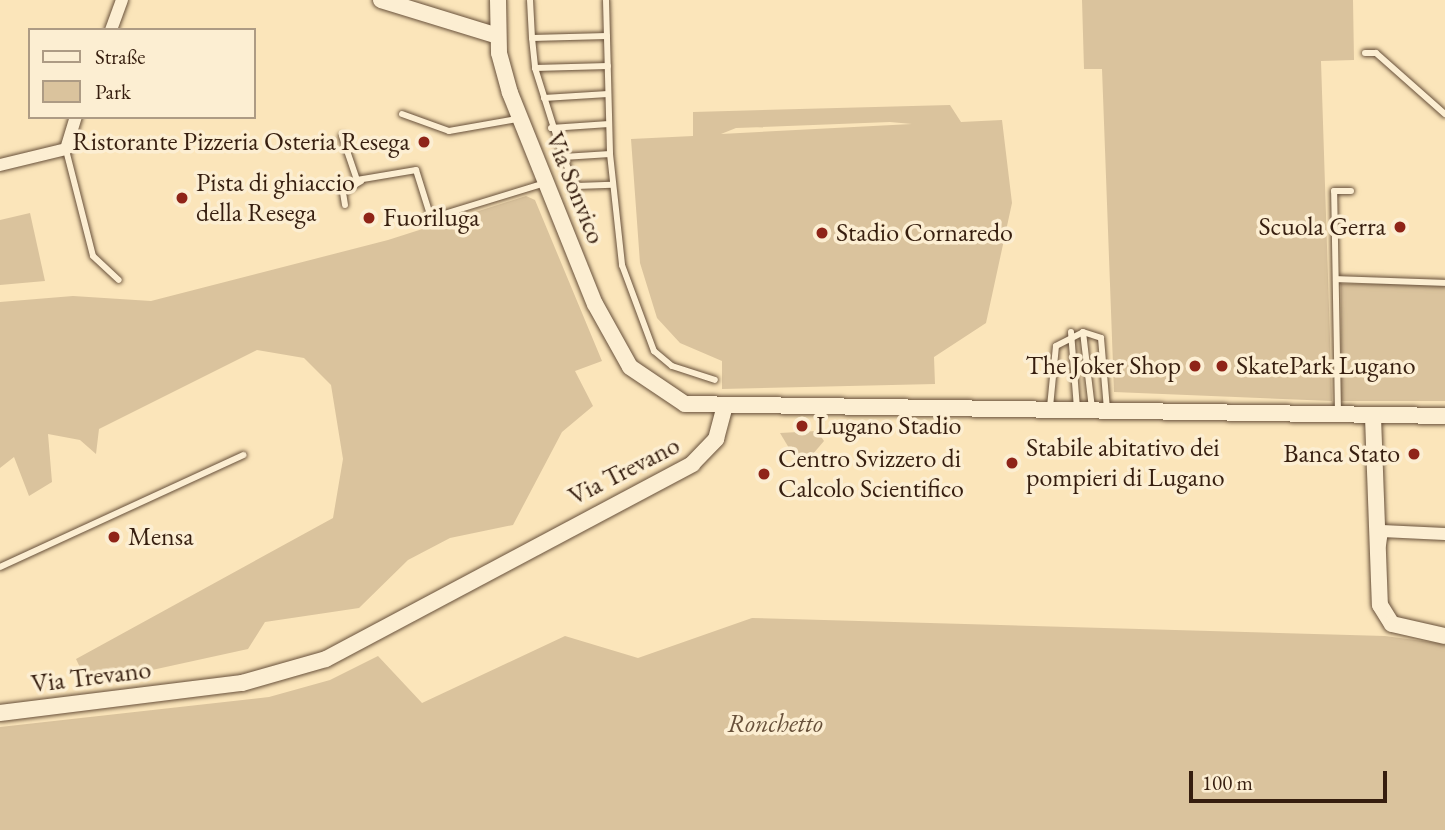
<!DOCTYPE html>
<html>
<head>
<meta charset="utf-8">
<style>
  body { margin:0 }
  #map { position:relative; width:1445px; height:830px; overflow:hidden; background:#fbe5ba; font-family:"EB Garamond",serif }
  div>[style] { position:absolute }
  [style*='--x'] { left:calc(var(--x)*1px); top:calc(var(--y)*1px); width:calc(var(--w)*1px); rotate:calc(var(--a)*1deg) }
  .green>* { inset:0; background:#dac39d; transform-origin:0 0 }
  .roads { filter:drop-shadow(0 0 2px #67503a) drop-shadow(0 0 2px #67503a) }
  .service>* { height:6px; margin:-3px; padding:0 3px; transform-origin:3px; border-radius:3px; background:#fceed2 }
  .minor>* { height:12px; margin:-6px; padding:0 6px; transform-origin:6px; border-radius:6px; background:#fceed2 }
  .secondary>* { height:16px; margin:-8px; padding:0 8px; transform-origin:8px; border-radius:8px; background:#fceed2 }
  .dots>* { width:19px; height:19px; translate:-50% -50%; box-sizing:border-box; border:4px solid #fceed2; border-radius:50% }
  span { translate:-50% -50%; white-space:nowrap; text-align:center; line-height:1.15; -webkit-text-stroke:7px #fceed2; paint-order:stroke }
  .poi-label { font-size:26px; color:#361e0f }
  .right { translate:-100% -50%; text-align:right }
  .left { translate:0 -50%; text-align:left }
  .street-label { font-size:26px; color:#361e0f }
  .park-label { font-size:26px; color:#67503a; font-style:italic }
  .legend { position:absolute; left:28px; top:28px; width:228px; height:91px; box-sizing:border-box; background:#fceed2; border:2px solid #ad9b84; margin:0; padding:9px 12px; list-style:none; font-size:21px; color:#361e0f }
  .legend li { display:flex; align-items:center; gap:14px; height:35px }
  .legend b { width:35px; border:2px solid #ad9b84 }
  .scale { position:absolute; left:1189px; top:771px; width:198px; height:32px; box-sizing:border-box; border:4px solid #361e0f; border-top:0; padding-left:9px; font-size:21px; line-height:24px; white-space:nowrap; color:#361e0f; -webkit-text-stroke:5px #fceed2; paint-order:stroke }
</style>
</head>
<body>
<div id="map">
  <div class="green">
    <div style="clip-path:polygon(1082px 0,1353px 0,1354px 60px,1321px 61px,1332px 401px,1114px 392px,1102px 69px,1084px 69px)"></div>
    <div style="clip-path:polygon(evenodd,950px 105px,961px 122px,1002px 120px,1012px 203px,986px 323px,934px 357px,935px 384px,722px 389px,722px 361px,680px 343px,657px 318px,640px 263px,631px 139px,693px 136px,693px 112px,950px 105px,890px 122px,912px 124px,721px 134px,736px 128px,890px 122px)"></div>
    <div style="clip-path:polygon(526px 196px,535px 200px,602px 361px,575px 371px,593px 406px,562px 432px,513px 525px,450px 538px,408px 560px,359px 608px,265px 622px,248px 649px,88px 684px,76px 659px,333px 518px,343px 459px,331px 385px,304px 358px,257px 350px,99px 429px,96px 454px,80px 440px,48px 434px,52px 482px,29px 496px,14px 457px,0 468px,0 302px,73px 296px,151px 301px,388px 240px)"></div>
    <div style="clip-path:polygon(30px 213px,45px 281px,0 285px,0 220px)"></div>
    <div style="left:1445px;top:284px;width:117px;height:104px;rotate:90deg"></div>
    <div style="clip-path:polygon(817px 431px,824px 441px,801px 468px,780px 433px)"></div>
    <div style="clip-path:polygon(752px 618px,1385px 636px,1445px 644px,1445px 830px,0 830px,0 727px,269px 697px,330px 680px,378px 656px,422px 703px,565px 636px,638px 658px)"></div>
  </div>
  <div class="roads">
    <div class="service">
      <div style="--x:530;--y:0;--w:38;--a:87"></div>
      <div style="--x:532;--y:38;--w:75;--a:-1.5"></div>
      <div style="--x:606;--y:0;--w:154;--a:88.5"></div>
      <div style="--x:610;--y:154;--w:112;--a:83.8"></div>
      <div style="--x:622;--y:265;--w:92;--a:69.6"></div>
      <div style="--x:654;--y:351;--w:23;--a:40"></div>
      <div style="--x:672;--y:366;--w:45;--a:18"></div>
      <div style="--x:532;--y:38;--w:30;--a:84"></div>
      <div style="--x:535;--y:68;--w:73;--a:-1.6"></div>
      <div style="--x:1365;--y:53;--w:11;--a:0"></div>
      <div style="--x:1376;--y:53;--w:92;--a:41.5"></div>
      <div style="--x:535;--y:68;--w:93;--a:72.5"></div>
      <div style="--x:544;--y:98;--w:64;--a:-3.6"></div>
      <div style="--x:402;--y:114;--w:50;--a:19.9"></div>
      <div style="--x:449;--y:131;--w:69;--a:-10"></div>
      <div style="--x:551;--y:128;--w:58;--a:-3.9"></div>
      <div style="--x:342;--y:136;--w:46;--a:71.2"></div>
      <div style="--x:357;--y:180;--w:60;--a:-9.6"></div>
      <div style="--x:416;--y:170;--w:50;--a:72.6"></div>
      <div style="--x:431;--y:218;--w:119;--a:-17.1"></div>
      <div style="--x:66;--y:150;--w:109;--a:75.7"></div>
      <div style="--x:93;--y:256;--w:35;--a:43"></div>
      <div style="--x:610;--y:154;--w:47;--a:176.3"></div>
      <div style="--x:563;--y:157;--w:32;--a:66"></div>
      <div style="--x:576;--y:186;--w:36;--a:-2"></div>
      <div style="--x:345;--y:205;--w:13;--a:-99"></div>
      <div style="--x:343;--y:192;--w:21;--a:-31"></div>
      <div style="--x:1336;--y:279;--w:109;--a:2.1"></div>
      <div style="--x:1071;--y:332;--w:77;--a:85.5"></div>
      <div style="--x:1083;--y:332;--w:78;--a:83.3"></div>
      <div style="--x:1050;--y:407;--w:61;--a:-84.4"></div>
      <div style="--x:1056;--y:346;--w:30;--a:-27"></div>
      <div style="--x:1083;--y:332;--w:19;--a:18"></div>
      <div style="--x:1101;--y:338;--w:71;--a:85.2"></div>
      <div style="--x:1338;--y:413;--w:222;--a:-91"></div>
      <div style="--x:1334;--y:191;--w:17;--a:0"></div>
      <div style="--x:0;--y:567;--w:268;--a:-24.7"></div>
    </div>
    <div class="minor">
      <div style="--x:111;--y:30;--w:32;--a:-70"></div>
      <div style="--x:0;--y:165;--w:68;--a:-13.6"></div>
      <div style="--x:66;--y:149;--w:34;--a:-73"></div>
      <div style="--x:1380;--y:545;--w:14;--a:-82"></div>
      <div style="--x:1382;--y:531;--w:63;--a:2.7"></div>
    </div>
    <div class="secondary">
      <div style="--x:381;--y:0;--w:122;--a:17.1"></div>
      <div style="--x:498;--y:0;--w:53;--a:88.9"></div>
      <div style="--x:499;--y:53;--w:41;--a:74.6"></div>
      <div style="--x:510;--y:93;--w:227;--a:68.1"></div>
      <div style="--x:595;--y:304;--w:72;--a:60.9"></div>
      <div style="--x:630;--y:367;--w:66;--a:33.9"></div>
      <div style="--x:685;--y:404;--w:760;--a:0.9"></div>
      <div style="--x:1373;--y:417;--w:188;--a:87.9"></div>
      <div style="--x:1380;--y:605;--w:22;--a:58"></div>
      <div style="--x:1392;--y:624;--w:54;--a:12.8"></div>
      <div style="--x:0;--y:713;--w:244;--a:-7.1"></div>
      <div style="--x:242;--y:683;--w:87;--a:-15.9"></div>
      <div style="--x:326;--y:659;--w:415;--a:-28"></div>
      <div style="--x:692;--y:464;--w:35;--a:-46"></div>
      <div style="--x:716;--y:439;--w:30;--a:-75"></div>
    </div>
  </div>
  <div class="dots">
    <div style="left:424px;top:142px;background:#8f2418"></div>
    <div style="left:182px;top:198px;background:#8f2418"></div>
    <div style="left:369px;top:218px;background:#8f2418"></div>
    <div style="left:1400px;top:227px;background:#8f2418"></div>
    <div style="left:822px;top:233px;background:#8f2418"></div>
    <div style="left:1195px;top:366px;background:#8f2418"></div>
    <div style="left:1222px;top:366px;background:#8f2418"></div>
    <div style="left:802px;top:426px;background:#8f2418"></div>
    <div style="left:1414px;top:454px;background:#8f2418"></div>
    <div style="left:1012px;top:463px;background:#8f2418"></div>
    <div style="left:764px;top:474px;background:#8f2418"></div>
    <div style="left:114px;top:537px;background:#8f2418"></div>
  </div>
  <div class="poi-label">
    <span class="right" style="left:410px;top:142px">Ristorante Pizzeria Osteria Resega</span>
    <span class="left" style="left:196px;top:198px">Pista di ghiaccio<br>della Resega</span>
    <span class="left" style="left:383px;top:218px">Fuoriluga</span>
    <span class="right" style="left:1386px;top:227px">Scuola Gerra</span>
    <span class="left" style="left:836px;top:233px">Stadio Cornaredo</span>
    <span class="right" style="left:1181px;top:366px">The Joker Shop</span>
    <span class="left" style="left:1236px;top:366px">SkatePark Lugano</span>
    <span class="left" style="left:816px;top:426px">Lugano Stadio</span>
    <span class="left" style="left:1026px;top:463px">Stabile abitativo dei<br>pompieri di Lugano</span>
    <span class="right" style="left:1400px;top:454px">Banca Stato</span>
    <span class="left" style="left:778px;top:474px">Centro Svizzero di<br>Calcolo Scientifico</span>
    <span class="left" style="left:128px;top:537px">Mensa</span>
  </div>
  <div class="street-label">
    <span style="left:575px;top:188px;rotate:68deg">Via Sonvico</span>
    <span style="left:624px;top:471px;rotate:-27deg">Via Trevano</span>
    <span style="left:91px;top:677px;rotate:-7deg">Via Trevano</span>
  </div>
  <div class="park-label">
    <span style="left:775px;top:724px">Ronchetto</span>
  </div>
  <ul class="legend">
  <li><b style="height:9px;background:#fceed2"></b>Straße</li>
  <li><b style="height:19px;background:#dac39d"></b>Park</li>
  </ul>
  <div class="scale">100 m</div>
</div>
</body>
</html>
